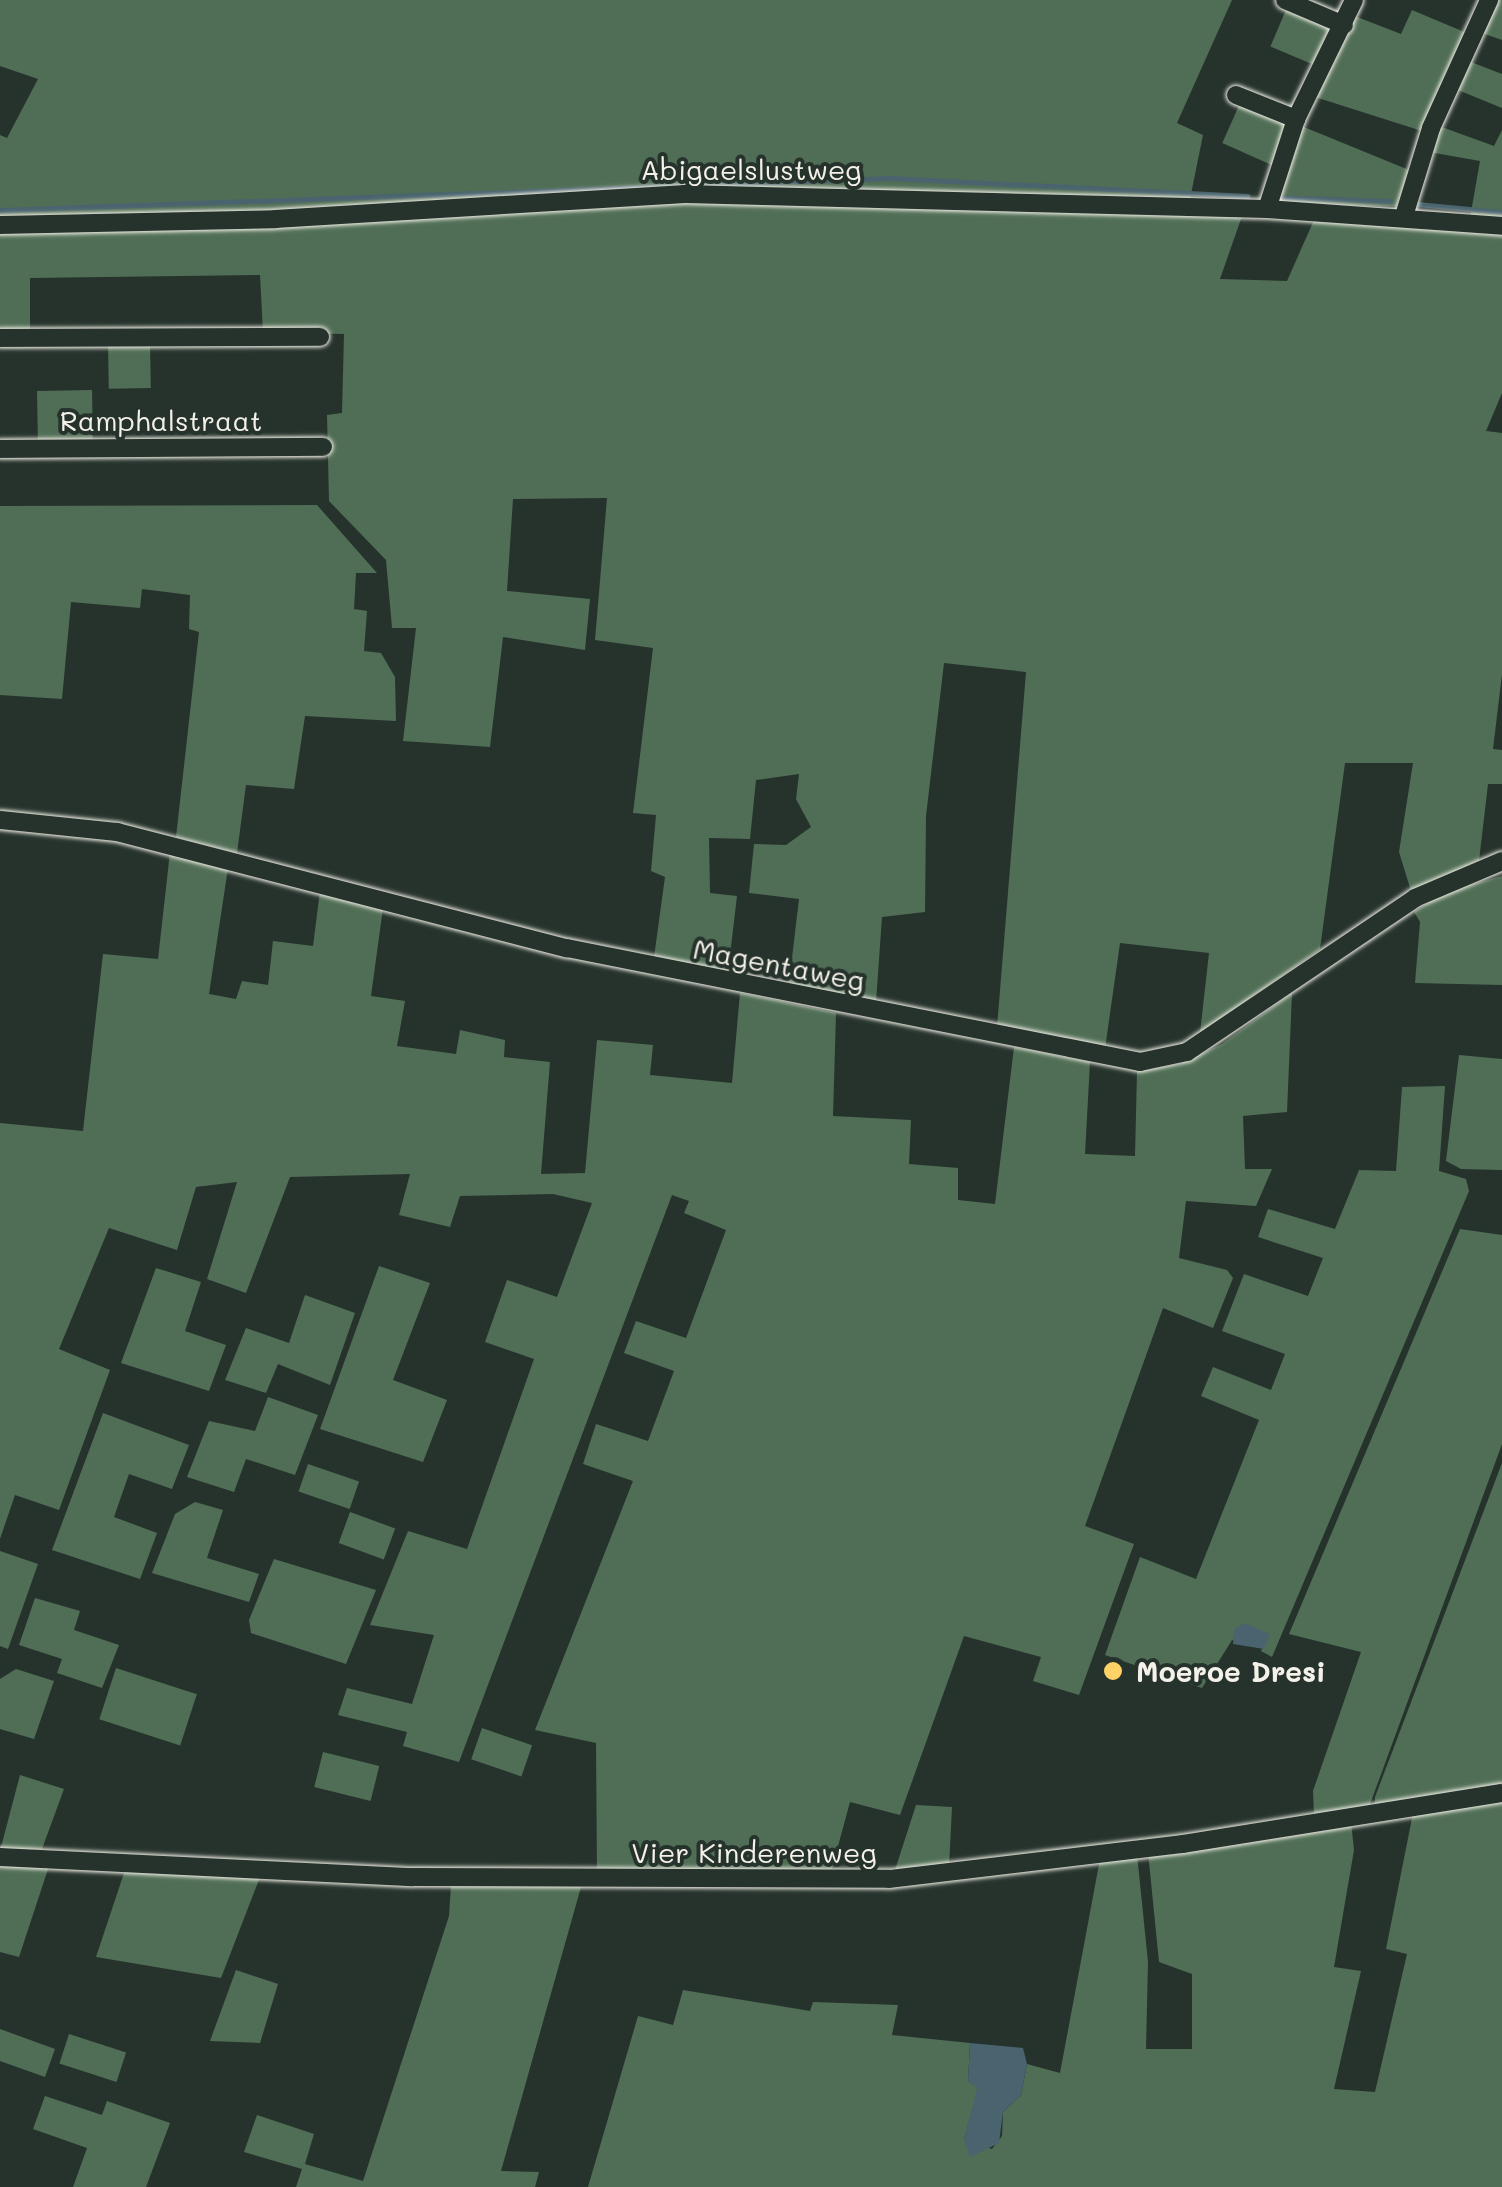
<!DOCTYPE html>
<html>
<head>
<meta charset="utf-8">
<style>
  body { margin:0 }
  #map { position:relative; width:1502px; height:2187px; overflow:hidden; background:#26332d; font-family:Mali,sans-serif }
  div>[style] { position:absolute }
  [style*='--x'] { left:calc(var(--x)*1px); top:calc(var(--y)*1px); width:calc(var(--w)*1px); rotate:calc(var(--a)*1deg) }
  .green>* { inset:0; background:#506e56; transform-origin:0 0 }
  .water>* { inset:0; background:#49646e }
  .stream>* { height:5px; margin:-2.5px; padding:0 2.5px; transform-origin:2.5px; border-radius:2.5px; background:#49646e }
  .roads { filter:drop-shadow(0 0 2px #f4f1e8) drop-shadow(0 0 2px #f4f1e8) }
  .street>* { height:18px; margin:-9px; padding:0 9px; transform-origin:9px; border-radius:9px; background:#26332d }
  .dots>* { width:28px; height:28px; translate:-50% -50%; box-sizing:border-box; border:5px solid #26332d; border-radius:50% }
  span { translate:-50% -50%; white-space:nowrap; text-align:center; line-height:1.15; -webkit-text-stroke:8px #26332d; paint-order:stroke }
  .street-label { font-size:28px; color:#f4f1e8 }
  .poi-label { font-size:28px; color:#f4f1e8; font-weight:700 }
  .left { translate:0 -50%; text-align:left }
</style>
</head>
<body>
<div id="map">
  <div class="green">
    <div style="clip-path:polygon(0 0,1232px 0,1177px 123px,1203px 135px,1189px 204px,894px 193px,0 219px,0 135px,7px 138px,38px 79px,0 66px)"></div>
    <div style="clip-path:polygon(1497px 0,1502px 0,1502px 40px,1482px 33px)"></div>
    <div style="left:1288px;top:5px;width:56px;height:45px;rotate:23deg"></div>
    <div style="clip-path:polygon(1412px 10px,1469px 34px,1425px 132px,1312px 96px,1352px 15px,1401px 34px)"></div>
    <div style="clip-path:polygon(1471px 62px,1502px 74px,1502px 108px,1458px 90px)"></div>
    <div style="left:1241px;top:101px;width:54px;height:46px;rotate:24deg"></div>
    <div style="clip-path:polygon(1299px 125px,1409px 170px,1397px 206px,1275px 205px)"></div>
    <div style="clip-path:polygon(1439px 126px,1494px 146px,1502px 130px,1502px 221px,1470px 218px,1480px 161px,1429px 152px)"></div>
    <div style="clip-path:polygon(687px 199px,1242px 216px,1220px 279px,1287px 281px,1314px 220px,1502px 231px,1502px 393px,1486px 431px,1502px 433px,1502px 674px,1493px 749px,1502px 750px,1502px 784px,1488px 784px,1479px 861px,1411px 891px,1399px 852px,1413px 763px,1345px 763px,1320px 949px,1200px 1033px,1209px 953px,1120px 943px,1105px 1049px,997px 1027px,1026px 672px,944px 663px,926px 816px,925px 912px,882px 917px,876px 1002px,789px 983px,799px 899px,749px 893px,754px 844px,786px 845px,811px 827px,796px 799px,799px 774px,756px 780px,750px 839px,709px 838px,710px 893px,737px 896px,728px 972px,654px 957px,665px 877px,651px 871px,656px 815px,633px 813px,653px 648px,595px 640px,607px 498px,513px 499px,507px 591px,590px 599px,585px 650px,503px 637px,490px 747px,403px 741px,416px 628px,392px 628px,386px 560px,329px 501px,327px 415px,342px 413px,344px 334px,263px 332px,260px 275px,30px 278px,30px 331px,0 332px,0 229px)"></div>
    <div style="left:150px;top:342px;width:46px;height:42px;rotate:89deg"></div>
    <div style="left:92px;top:390px;width:52px;height:55px;rotate:89deg"></div>
    <div style="clip-path:polygon(317px 505px,377px 573px,356px 573px,354px 609px,367px 611px,364px 651px,381px 653px,395px 677px,396px 721px,305px 716px,294px 789px,246px 785px,237px 853px,176px 837px,199px 632px,189px 629px,190px 595px,142px 589px,140px 608px,71px 602px,62px 699px,0 695px,0 506px)"></div>
    <div style="clip-path:polygon(170px 852px,228px 868px,209px 994px,236px 999px,242px 981px,268px 985px,273px 941px,313px 946px,320px 891px,383px 908px,371px 996px,405px 1001px,397px 1046px,456px 1054px,460px 1030px,505px 1040px,504px 1057px,550px 1062px,541px 1174px,585px 1173px,597px 1040px,653px 1045px,650px 1075px,732px 1083px,740px 993px,836px 1013px,833px 1116px,911px 1120px,909px 1164px,958px 1168px,958px 1200px,995px 1204px,1014px 1047px,1090px 1062px,1085px 1154px,1135px 1156px,1137px 1071px,1180px 1064px,1222px 1044px,1292px 993px,1287px 1112px,1243px 1116px,1245px 1169px,1272px 1169px,1256px 1206px,1186px 1201px,1179px 1258px,1227px 1270px,1233px 1278px,1213px 1328px,1163px 1308px,1085px 1526px,1134px 1544px,1079px 1695px,1033px 1681px,1041px 1657px,964px 1636px,900px 1815px,850px 1802px,831px 1872px,597px 1872px,596px 1743px,535px 1730px,633px 1481px,583px 1464px,596px 1424px,648px 1441px,674px 1371px,624px 1353px,636px 1321px,686px 1338px,726px 1230px,684px 1213px,689px 1201px,672px 1195px,459px 1762px,403px 1746px,407px 1732px,338px 1715px,347px 1688px,412px 1704px,434px 1635px,370px 1625px,408px 1531px,467px 1549px,534px 1359px,485px 1342px,507px 1280px,557px 1297px,592px 1203px,553px 1194px,460px 1196px,450px 1227px,399px 1215px,410px 1174px,290px 1177px,246px 1293px,207px 1279px,237px 1182px,196px 1187px,177px 1250px,109px 1228px,59px 1349px,110px 1370px,59px 1510px,15px 1495px,0 1539px,0 1123px,83px 1131px,103px 954px,158px 959px)"></div>
    <div style="clip-path:polygon(1502px 876px,1502px 985px,1415px 983px,1420px 922px,1414px 912px,1445px 892px)"></div>
    <div style="clip-path:polygon(1459px 1055px,1502px 1059px,1502px 1170px,1461px 1169px,1446px 1161px)"></div>
    <div style="clip-path:polygon(1445px 1086px,1439px 1171px,1466px 1179px,1469px 1191px,1272px 1657px,1261px 1651px,1269px 1634px,1232px 1640px,1202px 1688px,1105px 1655px,1140px 1557px,1196px 1579px,1259px 1420px,1201px 1396px,1213px 1367px,1271px 1390px,1285px 1354px,1222px 1331px,1244px 1274px,1308px 1296px,1323px 1258px,1258px 1237px,1268px 1209px,1335px 1229px,1359px 1170px,1396px 1171px,1402px 1087px)"></div>
    <div style="clip-path:polygon(1460px 1229px,1502px 1235px,1502px 1444px,1369px 1807px,1314px 1815px,1313px 1791px,1361px 1652px,1289px 1634px)"></div>
    <div style="clip-path:polygon(379px 1266px,430px 1283px,393px 1380px,447px 1400px,423px 1462px,320px 1429px)"></div>
    <div style="clip-path:polygon(156px 1268px,201px 1282px,185px 1331px,226px 1345px,209px 1391px,121px 1363px)"></div>
    <div style="clip-path:polygon(305px 1295px,355px 1313px,330px 1385px,278px 1364px,266px 1393px,225px 1380px,246px 1328px,289px 1343px)"></div>
    <div style="clip-path:polygon(268px 1397px,318px 1415px,295px 1475px,246px 1459px,234px 1492px,187px 1477px,209px 1421px,255px 1431px)"></div>
    <div style="clip-path:polygon(103px 1413px,189px 1445px,172px 1489px,129px 1474px,114px 1517px,157px 1533px,140px 1579px,52px 1550px)"></div>
    <div style="clip-path:polygon(1502px 1463px,1502px 1787px,1375px 1805px,1375px 1797px)"></div>
    <div style="left:308px;top:1464px;width:54px;height:29px;rotate:19deg"></div>
    <div style="clip-path:polygon(195px 1502px,223px 1510px,207px 1558px,259px 1574px,249px 1602px,152px 1573px,175px 1514px)"></div>
    <div style="left:350px;top:1512px;width:48px;height:33px;rotate:20deg"></div>
    <div style="clip-path:polygon(0 1551px,38px 1564px,8px 1649px,0 1646px)"></div>
    <div style="clip-path:polygon(274px 1559px,376px 1590px,346px 1664px,251px 1633px,249px 1620px)"></div>
    <div style="clip-path:polygon(35px 1598px,80px 1611px,74px 1630px,119px 1645px,102px 1688px,57px 1673px,62px 1659px,19px 1645px)"></div>
    <div style="left:116px;top:1668px;width:85px;height:54px;rotate:18deg"></div>
    <div style="clip-path:polygon(16px 1669px,54px 1681px,34px 1739px,0 1729px,0 1679px)"></div>
    <div style="left:482px;top:1728px;width:53px;height:33px;rotate:19deg"></div>
    <div style="left:323px;top:1752px;width:58px;height:36px;rotate:14deg"></div>
    <div style="clip-path:polygon(20px 1775px,64px 1789px,42px 1849px,0 1851px)"></div>
    <div style="clip-path:polygon(1502px 1800px,1502px 2187px,588px 2187px,638px 2016px,673px 2025px,683px 1990px,810px 2011px,813px 2002px,898px 2005px,892px 2035px,970px 2043px,968px 2081px,978px 2088px,964px 2140px,992px 2149px,1002px 2136px,1003px 2112px,1021px 2095px,1027px 2064px,1060px 2073px,1100px 1859px,1137px 1854px,1148px 1962px,1146px 2049px,1192px 2049px,1192px 1974px,1159px 1962px,1148px 1852px,1351px 1822px,1354px 1850px,1334px 1967px,1361px 1971px,1334px 2089px,1375px 2092px,1407px 1954px,1386px 1949px,1413px 1813px)"></div>
    <div style="clip-path:polygon(916px 1805px,952px 1807px,949px 1867px,895px 1870px)"></div>
    <div style="clip-path:polygon(0 1864px,49px 1866px,19px 1957px,0 1952px)"></div>
    <div style="clip-path:polygon(125px 1870px,260px 1877px,221px 1978px,96px 1957px)"></div>
    <div style="clip-path:polygon(451px 1885px,581px 1887px,501px 2171px,539px 2172px,535px 2187px,296px 2187px,302px 2169px,244px 2152px,257px 2115px,314px 2134px,305px 2164px,363px 2181px,449px 1916px)"></div>
    <div style="clip-path:polygon(236px 1970px,278px 1984px,260px 2043px,210px 2041px)"></div>
    <div style="clip-path:polygon(0 2029px,55px 2049px,45px 2077px,0 2061px)"></div>
    <div style="left:69px;top:2034px;width:60px;height:31px;rotate:18deg"></div>
    <div style="clip-path:polygon(45px 2096px,102px 2115px,107px 2101px,170px 2123px,146px 2187px,73px 2187px,87px 2148px,33px 2129px)"></div>
  </div>
  <div class="water">
    <div style="clip-path:polygon(1244px 1623px,1270px 1634px,1264px 1649px,1233px 1644px,1234px 1629px)"></div>
    <div style="clip-path:polygon(970px 2043px,1023px 2048px,1027px 2064px,1021px 2095px,1003px 2112px,999px 2143px,970px 2157px,964px 2140px,977px 2088px,968px 2081px)"></div>
  </div>
  <div class="stream">
    <div style="--x:1273;--y:197;--w:117;--a:2"></div>
    <div style="--x:1417;--y:204;--w:85;--a:5.4"></div>
    <div style="--x:0;--y:210;--w:891;--a:-2.06"></div>
    <div style="--x:890;--y:178;--w:358;--a:2.9"></div>
  </div>
  <div class="roads">
    <div class="street">
      <div style="--x:1285;--y:0;--w:64;--a:23"></div>
      <div style="--x:1236;--y:95;--w:65;--a:21.8"></div>
      <div style="--x:1267;--y:209;--w:95;--a:-72.1"></div>
      <div style="--x:1296;--y:119;--w:132;--a:-64"></div>
      <div style="--x:1404;--y:216;--w:92;--a:-72.9"></div>
      <div style="--x:1431;--y:128;--w:141;--a:-65.6"></div>
      <div style="--x:0;--y:225;--w:275;--a:-1.2"></div>
      <div style="--x:275;--y:219;--w:411;--a:-3.5"></div>
      <div style="--x:685;--y:194;--w:582;--a:1.48"></div>
      <div style="--x:1267;--y:209;--w:236;--a:4.1"></div>
      <div style="--x:0;--y:338;--w:320;--a:-0.2"></div>
      <div style="--x:0;--y:449;--w:323;--a:-0.4"></div>
      <div style="--x:0;--y:820;--w:118;--a:5.9"></div>
      <div style="--x:117;--y:832;--w:465;--a:14.5"></div>
      <div style="--x:567;--y:948;--w:584;--a:11.25"></div>
      <div style="--x:1140;--y:1062;--w:48;--a:-12"></div>
      <div style="--x:1187;--y:1052;--w:275;--a:-34"></div>
      <div style="--x:1415;--y:898;--w:95;--a:-23"></div>
      <div style="--x:0;--y:1857;--w:413;--a:2.8"></div>
      <div style="--x:413;--y:1877;--w:476;--a:0.2"></div>
      <div style="--x:889;--y:1879;--w:296;--a:-6.8"></div>
      <div style="--x:1183;--y:1844;--w:323;--a:-9.1"></div>
    </div>
  </div>
  <div class="dots">
    <div style="left:1113px;top:1671px;background:#ffd166"></div>
  </div>
  <div class="street-label">
    <span style="left:751px;top:169px">Abigaelslustweg</span>
    <span style="left:161px;top:420px">Ramphalstraat</span>
    <span style="left:779px;top:964px;rotate:11deg">Magentaweg</span>
    <span style="left:754px;top:1852px">Vier Kinderenweg</span>
  </div>
  <div class="poi-label">
    <span class="left" style="left:1136px;top:1671px">Moeroe Dresi</span>
  </div>
</div>
</body>
</html>
